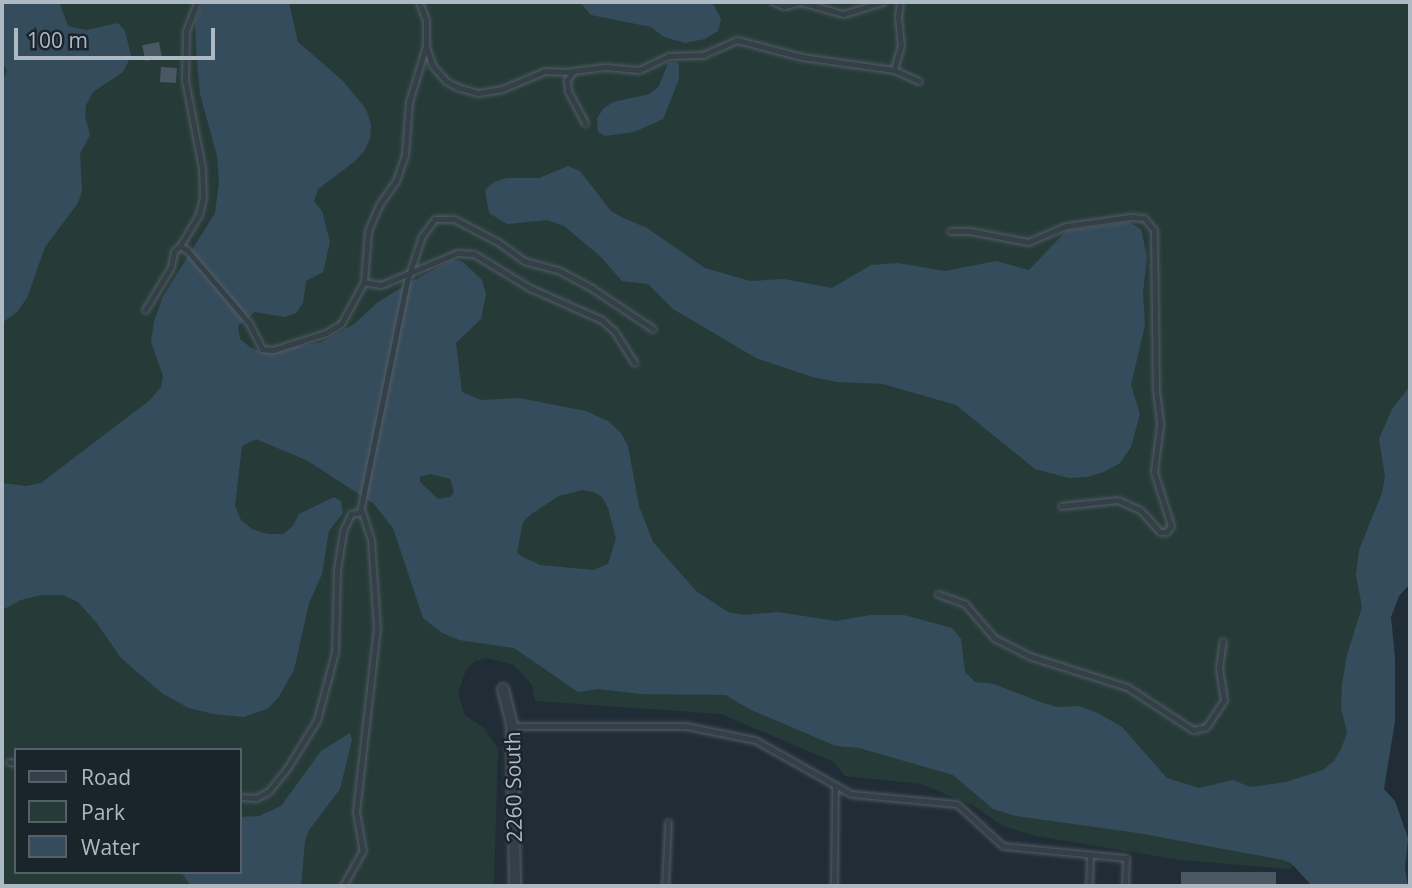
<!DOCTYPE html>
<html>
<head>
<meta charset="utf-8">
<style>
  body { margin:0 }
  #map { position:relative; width:1412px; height:888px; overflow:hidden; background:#212d36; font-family:"Open Sans",sans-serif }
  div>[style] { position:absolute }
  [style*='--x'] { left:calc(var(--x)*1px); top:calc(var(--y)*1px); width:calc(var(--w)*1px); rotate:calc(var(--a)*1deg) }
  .green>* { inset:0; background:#263b38 }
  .water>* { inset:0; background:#354c5d }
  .building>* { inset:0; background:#495862; transform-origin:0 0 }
  .roads { filter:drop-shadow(0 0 2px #525d64) drop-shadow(0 0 2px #525d64) }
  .lane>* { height:5px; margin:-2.5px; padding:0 2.5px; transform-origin:2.5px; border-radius:2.5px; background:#343f47 }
  .street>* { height:10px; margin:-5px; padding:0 5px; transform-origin:5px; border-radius:5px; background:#343f47 }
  span { translate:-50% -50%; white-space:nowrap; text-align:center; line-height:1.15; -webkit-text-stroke:5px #1a242b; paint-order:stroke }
  .street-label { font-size:21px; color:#aebac3 }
  .frame { position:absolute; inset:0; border:4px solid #aebac3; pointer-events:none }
  .legend { position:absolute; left:14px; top:748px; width:228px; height:126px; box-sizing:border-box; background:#1a242b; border:2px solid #556068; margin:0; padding:9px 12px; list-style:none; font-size:21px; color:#aebac3 }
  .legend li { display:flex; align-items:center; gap:14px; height:35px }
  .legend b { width:35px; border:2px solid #556068 }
  .scale { position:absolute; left:14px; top:28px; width:201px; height:32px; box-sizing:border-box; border:4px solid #aebac3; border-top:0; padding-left:9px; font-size:21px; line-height:24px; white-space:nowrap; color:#aebac3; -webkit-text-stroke:5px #1a242b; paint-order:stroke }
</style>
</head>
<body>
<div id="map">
  <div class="green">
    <div style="clip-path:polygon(evenodd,2px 2px,1410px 2px,1410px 462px,1336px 838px,1289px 869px,1180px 860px,1036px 836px,1003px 826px,974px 806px,921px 784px,845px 776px,834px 762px,721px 714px,535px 701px,532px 685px,514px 665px,487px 658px,475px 661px,466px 670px,458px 693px,465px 715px,485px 729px,498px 749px,494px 886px,2px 886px,2px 2px,16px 750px,240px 750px,240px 872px,16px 872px,16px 750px)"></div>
  </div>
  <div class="water">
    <div style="clip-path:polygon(2px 2px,59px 2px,68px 26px,86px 30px,118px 23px,125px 31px,131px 56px,123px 72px,93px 92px,86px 105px,85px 116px,90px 135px,80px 154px,82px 191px,78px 203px,45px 247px,27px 298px,17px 312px,2px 323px,2px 81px,7px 71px,2px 61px)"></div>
    <div style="clip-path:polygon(evenodd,203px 2px,289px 2px,298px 42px,342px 80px,366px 109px,371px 124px,370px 139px,364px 151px,354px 162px,318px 189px,314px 201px,322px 211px,330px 242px,323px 272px,306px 281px,303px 303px,296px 313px,285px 317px,255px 312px,238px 326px,240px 339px,250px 347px,263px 353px,322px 342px,354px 324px,378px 302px,409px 283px,452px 260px,462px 261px,482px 280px,486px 294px,481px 319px,456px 343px,462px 392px,481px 400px,519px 398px,586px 411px,608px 421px,621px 433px,628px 446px,639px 506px,653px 542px,696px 591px,728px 612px,744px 615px,778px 612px,836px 621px,870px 615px,904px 615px,952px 628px,961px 639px,965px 672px,975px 682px,994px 684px,1040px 702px,1057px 707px,1078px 706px,1098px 713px,1122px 727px,1167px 778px,1199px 788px,1233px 780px,1250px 787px,1286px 782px,1323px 770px,1334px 761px,1342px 747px,1347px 732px,1341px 708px,1342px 684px,1347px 655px,1362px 607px,1356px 575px,1359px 550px,1382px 493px,1385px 476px,1379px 439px,1392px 409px,1410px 386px,1410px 584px,1399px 596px,1391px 617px,1395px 658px,1395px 721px,1384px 789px,1395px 801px,1408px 838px,1405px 868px,1408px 886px,1312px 886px,1291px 863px,1283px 860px,1138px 833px,1016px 816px,993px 809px,953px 775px,859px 748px,836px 746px,749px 709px,726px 695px,641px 694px,598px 689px,578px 692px,514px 648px,459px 640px,442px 633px,423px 618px,393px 528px,374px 504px,308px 461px,256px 439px,242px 446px,235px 506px,241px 520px,252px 529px,268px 534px,283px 534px,293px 526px,299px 514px,334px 497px,341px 501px,343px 513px,329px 531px,322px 574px,309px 603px,294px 670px,278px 698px,267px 709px,244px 717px,213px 714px,189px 708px,163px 694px,121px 658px,96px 622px,78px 602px,63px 595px,42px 595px,21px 600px,2px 610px,2px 483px,26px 486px,41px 483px,150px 400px,161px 387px,163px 376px,151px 342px,154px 321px,163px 296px,215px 213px,219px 182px,217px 156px,200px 94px,196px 51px,195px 22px,203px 2px,430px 474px,450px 479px,454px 492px,450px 497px,438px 499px,420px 482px,420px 477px,430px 474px,203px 2px,582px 490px,594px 492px,602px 497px,608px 508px,616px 538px,608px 564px,593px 570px,540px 565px,521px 556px,517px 552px,523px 522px,530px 515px,559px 496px,582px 490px)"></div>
    <div style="clip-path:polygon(580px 2px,712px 2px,721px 19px,718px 31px,705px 39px,685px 43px,664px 37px,651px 27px,591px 15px)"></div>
    <div style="clip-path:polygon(675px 62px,679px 64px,679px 79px,663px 119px,634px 132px,605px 136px,598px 132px,597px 118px,604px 108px,613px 102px,650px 94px,659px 86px,668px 63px)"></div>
    <div style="clip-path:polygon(568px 166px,580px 171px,611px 211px,623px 218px,647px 228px,705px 268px,750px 281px,784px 279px,832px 288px,871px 265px,898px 263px,945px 271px,996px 261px,1029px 270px,1066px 231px,1129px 222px,1141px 229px,1147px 257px,1143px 293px,1145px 325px,1131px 385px,1140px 414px,1131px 447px,1120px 463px,1104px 472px,1087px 477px,1069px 478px,1035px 469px,956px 405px,883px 384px,837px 382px,812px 377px,756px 358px,673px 309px,648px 284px,622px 281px,601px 257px,564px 226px,547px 220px,507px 224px,489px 213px,485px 190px,494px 182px,507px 178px,539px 178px)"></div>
    <div style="clip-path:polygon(350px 733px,352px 740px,340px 789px,309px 830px,305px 841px,301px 886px,191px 886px,181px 872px,240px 872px,240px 817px,259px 816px,281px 806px,321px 751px)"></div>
  </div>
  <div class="building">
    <div style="left:159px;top:42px;width:16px;height:17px;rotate:79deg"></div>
    <div style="left:161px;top:67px;width:16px;height:15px;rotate:4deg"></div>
    <div style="left:1181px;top:872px;width:95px;height:14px"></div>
  </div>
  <div class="roads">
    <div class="lane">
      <div style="--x:419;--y:2;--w:19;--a:69"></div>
      <div style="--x:426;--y:20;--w:26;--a:90"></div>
      <div style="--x:426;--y:46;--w:20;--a:72"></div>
      <div style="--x:432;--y:65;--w:21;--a:49"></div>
      <div style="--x:446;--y:81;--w:13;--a:29"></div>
      <div style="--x:457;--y:87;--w:22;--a:16"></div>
      <div style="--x:478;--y:93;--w:24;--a:-9"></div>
      <div style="--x:502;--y:89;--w:47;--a:-22.7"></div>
      <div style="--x:545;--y:71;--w:27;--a:2"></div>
      <div style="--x:773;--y:2;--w:12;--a:20"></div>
      <div style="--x:784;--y:6;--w:17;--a:-13"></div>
      <div style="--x:801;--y:2;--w:44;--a:15.9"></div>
      <div style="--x:843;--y:14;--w:42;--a:-16.7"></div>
      <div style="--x:900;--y:2;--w:15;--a:98"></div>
      <div style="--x:898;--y:17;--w:28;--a:84"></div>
      <div style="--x:901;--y:45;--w:26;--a:106"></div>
      <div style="--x:894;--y:70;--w:27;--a:24"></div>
      <div style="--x:585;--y:123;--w:36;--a:-118"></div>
      <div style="--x:568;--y:91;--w:11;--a:-95"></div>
      <div style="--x:567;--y:80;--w:11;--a:-56"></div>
      <div style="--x:573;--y:71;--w:32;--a:-7"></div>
      <div style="--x:605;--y:67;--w:34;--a:5"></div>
      <div style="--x:639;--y:70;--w:33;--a:-25"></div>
      <div style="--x:669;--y:56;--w:34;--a:-2"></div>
      <div style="--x:703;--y:55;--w:37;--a:-24"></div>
      <div style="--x:737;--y:40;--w:67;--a:14.7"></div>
      <div style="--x:802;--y:57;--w:93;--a:8"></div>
      <div style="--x:950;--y:231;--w:20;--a:0"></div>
      <div style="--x:970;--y:231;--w:59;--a:10.7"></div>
      <div style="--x:1028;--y:242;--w:41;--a:-22.8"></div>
      <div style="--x:1066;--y:226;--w:65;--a:-8"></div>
      <div style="--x:1130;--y:217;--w:14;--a:4"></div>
      <div style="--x:1144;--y:218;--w:16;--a:50"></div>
      <div style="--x:1154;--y:230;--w:160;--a:89.3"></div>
      <div style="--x:1156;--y:390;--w:35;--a:83"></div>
      <div style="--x:1160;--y:425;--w:47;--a:97.3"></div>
      <div style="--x:1154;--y:472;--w:57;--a:72.5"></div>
      <div style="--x:1171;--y:526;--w:8;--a:130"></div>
      <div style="--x:1166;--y:532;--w:6;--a:180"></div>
      <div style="--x:1160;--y:532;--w:30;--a:-132"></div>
      <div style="--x:1140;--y:510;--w:24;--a:-156"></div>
      <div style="--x:1118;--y:500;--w:57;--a:174"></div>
      <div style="--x:180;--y:246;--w:37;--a:-59"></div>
      <div style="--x:199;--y:214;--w:16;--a:-76"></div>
      <div style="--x:203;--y:198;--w:30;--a:-92"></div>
      <div style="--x:202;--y:168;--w:90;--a:-100.9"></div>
      <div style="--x:185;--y:80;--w:49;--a:-88.8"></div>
      <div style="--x:186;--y:31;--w:31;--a:-69"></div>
      <div style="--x:364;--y:282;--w:17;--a:10"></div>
      <div style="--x:381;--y:285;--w:82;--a:-22.8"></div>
      <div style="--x:457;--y:253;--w:17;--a:3"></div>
      <div style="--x:474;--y:254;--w:66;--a:31.3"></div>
      <div style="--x:530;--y:288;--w:79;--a:24"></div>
      <div style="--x:602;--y:320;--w:18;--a:43"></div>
      <div style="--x:615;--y:332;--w:36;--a:58"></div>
      <div style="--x:145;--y:310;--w:50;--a:-58.8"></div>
      <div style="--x:171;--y:267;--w:16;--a:-79"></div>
      <div style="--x:174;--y:251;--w:8;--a:-40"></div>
      <div style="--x:180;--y:246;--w:8;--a:30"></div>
      <div style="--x:187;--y:250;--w:96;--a:49.7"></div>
      <div style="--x:249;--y:323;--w:29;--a:63"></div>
      <div style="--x:262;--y:349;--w:11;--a:5"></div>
      <div style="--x:273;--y:350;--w:56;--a:-17.8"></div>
      <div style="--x:326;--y:333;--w:17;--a:-31"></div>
      <div style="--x:341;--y:324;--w:48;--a:-61.3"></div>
      <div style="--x:364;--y:282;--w:51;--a:-85.5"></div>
      <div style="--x:368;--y:231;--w:28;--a:-67"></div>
      <div style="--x:379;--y:205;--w:29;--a:-55"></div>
      <div style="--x:396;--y:181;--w:28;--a:-71"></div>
      <div style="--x:405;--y:155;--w:53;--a:-85.7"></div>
      <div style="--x:409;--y:102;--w:59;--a:-73.1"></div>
      <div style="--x:360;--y:512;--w:236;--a:-78.5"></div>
      <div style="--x:407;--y:281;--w:47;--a:-71.6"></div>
      <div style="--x:422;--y:236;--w:21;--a:-53"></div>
      <div style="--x:435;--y:219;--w:19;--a:0"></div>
      <div style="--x:454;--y:219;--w:50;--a:27.6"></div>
      <div style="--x:498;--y:242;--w:32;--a:36"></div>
      <div style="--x:524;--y:261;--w:35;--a:15"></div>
      <div style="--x:558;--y:270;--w:40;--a:28"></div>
      <div style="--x:593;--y:289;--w:72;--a:33.7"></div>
      <div style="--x:938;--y:594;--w:29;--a:20"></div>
      <div style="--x:965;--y:604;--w:45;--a:49.5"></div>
      <div style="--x:994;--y:638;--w:39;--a:27"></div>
      <div style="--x:1029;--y:656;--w:103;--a:17.6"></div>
      <div style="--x:1127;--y:687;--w:79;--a:33.1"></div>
      <div style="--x:1193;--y:730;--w:13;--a:-13"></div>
      <div style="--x:1206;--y:727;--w:32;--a:-56"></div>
      <div style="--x:1224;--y:700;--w:32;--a:-99"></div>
      <div style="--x:1219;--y:668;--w:27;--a:-82"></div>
      <div style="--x:512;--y:726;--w:174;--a:0"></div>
      <div style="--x:686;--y:726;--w:70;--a:11.5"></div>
      <div style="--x:755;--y:740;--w:110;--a:29.4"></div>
      <div style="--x:851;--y:794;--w:106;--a:5.4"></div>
      <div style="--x:957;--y:804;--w:62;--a:42.4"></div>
      <div style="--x:1003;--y:846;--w:124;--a:5.6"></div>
      <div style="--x:1126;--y:858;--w:28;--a:92"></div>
      <div style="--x:9;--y:762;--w:7;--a:8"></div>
      <div style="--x:240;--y:797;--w:16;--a:4"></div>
      <div style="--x:256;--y:798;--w:13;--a:-27"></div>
      <div style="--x:268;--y:792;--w:28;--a:-51"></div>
      <div style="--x:286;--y:770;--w:59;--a:-58.2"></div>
      <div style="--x:317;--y:720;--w:70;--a:-75.2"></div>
      <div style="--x:335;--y:652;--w:82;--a:-88.6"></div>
      <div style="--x:337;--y:570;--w:39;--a:-81"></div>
      <div style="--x:343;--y:531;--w:19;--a:-65"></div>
      <div style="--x:351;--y:514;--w:11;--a:-10"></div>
      <div style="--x:362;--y:512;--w:29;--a:72"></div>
      <div style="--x:371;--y:540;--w:87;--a:86.1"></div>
      <div style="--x:377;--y:627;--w:186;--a:96.5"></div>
      <div style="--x:356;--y:812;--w:39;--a:80"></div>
      <div style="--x:363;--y:850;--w:41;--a:119.1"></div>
      <div style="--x:665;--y:886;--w:64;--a:-87.3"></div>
      <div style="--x:834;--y:886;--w:100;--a:-89.4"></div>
      <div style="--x:1089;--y:886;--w:31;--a:-88"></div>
    </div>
    <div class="street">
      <div style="--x:503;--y:689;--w:38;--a:76"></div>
      <div style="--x:512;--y:726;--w:160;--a:88.9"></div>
    </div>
  </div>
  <div class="street-label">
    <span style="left:513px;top:787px;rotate:-91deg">2260 South</span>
  </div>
  <div class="frame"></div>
  <ul class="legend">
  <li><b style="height:9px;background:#343f47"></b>Road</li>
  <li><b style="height:19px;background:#263b38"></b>Park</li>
  <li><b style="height:19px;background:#354c5d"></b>Water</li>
  </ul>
  <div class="scale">100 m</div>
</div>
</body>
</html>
